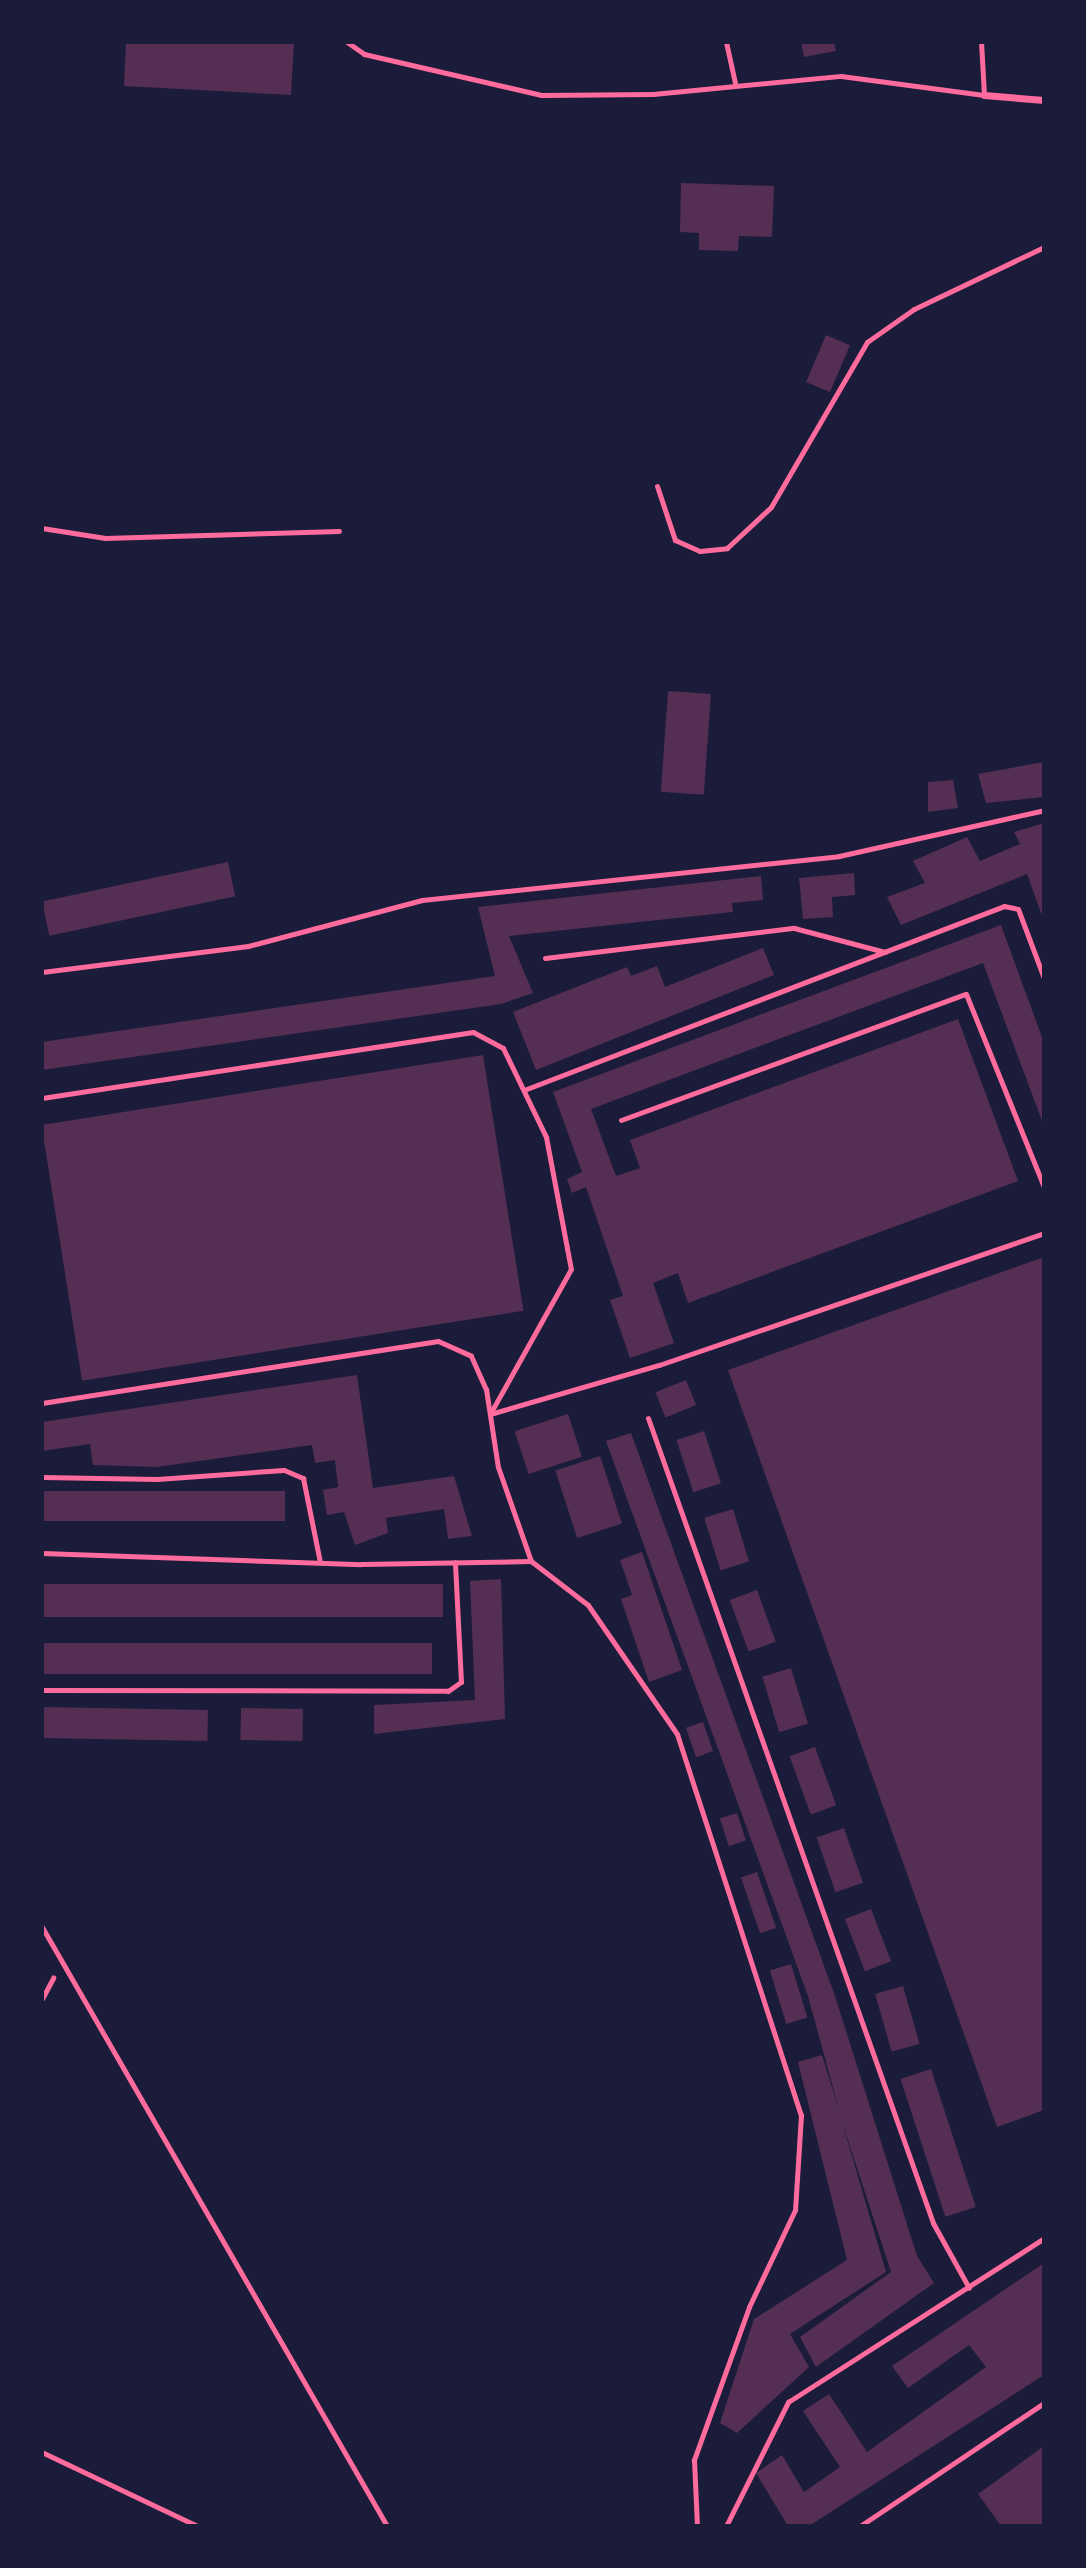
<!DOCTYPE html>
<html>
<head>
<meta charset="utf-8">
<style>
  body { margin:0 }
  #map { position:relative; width:1086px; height:2568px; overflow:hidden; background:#1b1b3a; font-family:"DejaVu Sans",sans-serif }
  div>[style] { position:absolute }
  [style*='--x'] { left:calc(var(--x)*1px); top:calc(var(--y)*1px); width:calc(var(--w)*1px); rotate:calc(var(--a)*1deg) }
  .building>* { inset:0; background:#542f53; transform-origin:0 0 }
  .path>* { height:4.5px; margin:-2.25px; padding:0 2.25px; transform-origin:2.25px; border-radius:2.25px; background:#ff6b9d }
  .service>* { height:5px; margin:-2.5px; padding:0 2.5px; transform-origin:2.5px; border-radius:2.5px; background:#ff6b9d }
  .minor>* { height:7px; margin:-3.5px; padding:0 3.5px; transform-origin:3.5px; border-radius:3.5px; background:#ff6b9d }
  span { translate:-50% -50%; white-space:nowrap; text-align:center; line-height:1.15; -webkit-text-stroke:7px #1b1b3a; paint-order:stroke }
  .frame { position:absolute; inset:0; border:44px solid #1b1b3a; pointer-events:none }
</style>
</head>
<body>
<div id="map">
  <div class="building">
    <div style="clip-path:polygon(126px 42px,294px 42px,291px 95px,124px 86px)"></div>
    <div style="clip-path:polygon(801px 42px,834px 42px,836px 51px,804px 57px)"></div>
    <div style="clip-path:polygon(681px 183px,774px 186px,772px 237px,739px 236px,738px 251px,699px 250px,699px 233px,680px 232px)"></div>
    <div style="left:826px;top:335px;width:26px;height:51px;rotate:23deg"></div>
    <div style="left:668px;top:691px;width:43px;height:101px;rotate:4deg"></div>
    <div style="clip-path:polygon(1044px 762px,1044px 797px,986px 803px,978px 774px)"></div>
    <div style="clip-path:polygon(953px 780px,958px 808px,928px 812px,928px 782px)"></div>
    <div style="clip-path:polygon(1044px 823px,1044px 921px,1027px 874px,901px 925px,887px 897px,925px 883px,913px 861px,967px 837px,980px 861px,1020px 844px,1014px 832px)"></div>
    <div style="left:228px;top:862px;width:35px;height:190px;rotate:78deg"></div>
    <div style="clip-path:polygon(854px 873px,855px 895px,832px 897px,833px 917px,803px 919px,799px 878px)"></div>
    <div style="clip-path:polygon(761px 876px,763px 900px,732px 903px,733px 912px,509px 936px,533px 993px,501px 1004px,42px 1070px,42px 1042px,495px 976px,478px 907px)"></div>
    <div style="clip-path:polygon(1001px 925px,1044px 1043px,1044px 1126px,983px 963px,591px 1109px,616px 1176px,640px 1168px,630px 1140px,958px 1019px,1018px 1181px,688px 1303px,678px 1273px,653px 1283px,674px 1343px,630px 1358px,610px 1300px,623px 1296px,586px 1187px,572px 1193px,567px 1179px,582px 1172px,553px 1092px)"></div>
    <div style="clip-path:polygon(763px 948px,774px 975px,536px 1070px,513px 1012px,627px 967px,631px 976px,657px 966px,665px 987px)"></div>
    <div style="left:483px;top:1055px;width:259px;height:447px;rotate:81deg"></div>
    <div style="clip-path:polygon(1044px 1257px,1044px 2110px,997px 2127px,728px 1370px)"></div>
    <div style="clip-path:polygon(357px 1375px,373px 1488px,454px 1476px,472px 1536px,448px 1539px,444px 1509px,386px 1518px,388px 1533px,355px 1545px,344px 1512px,327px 1515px,323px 1490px,338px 1487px,335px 1460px,315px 1463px,312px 1445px,157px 1467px,93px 1465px,90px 1444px,42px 1451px,42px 1422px)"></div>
    <div style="left:686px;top:1380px;width:27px;height:33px;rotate:68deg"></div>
    <div style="left:568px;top:1414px;width:45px;height:56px;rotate:72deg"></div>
    <div style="left:704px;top:1431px;width:55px;height:29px;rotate:72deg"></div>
    <div style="clip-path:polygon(631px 1433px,835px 1996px,917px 2256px,934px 2283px,816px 2367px,800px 2337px,891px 2272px,842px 2122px,886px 2272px,790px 2334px,809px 2367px,737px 2433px,720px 2423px,754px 2319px,847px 2260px,798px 2062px,822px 2055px,839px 2110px,808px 1996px,606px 1441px)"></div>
    <div style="left:600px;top:1456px;width:71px;height:47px;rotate:72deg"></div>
    <div style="left:42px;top:1491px;width:243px;height:30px"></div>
    <div style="left:733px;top:1509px;width:55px;height:30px;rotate:73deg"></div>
    <div style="clip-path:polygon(642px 1552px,682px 1670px,649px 1682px,621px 1599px,632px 1595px,620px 1560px)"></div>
    <div style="clip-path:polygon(501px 1579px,505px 1719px,374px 1734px,374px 1705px,475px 1700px,470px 1581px)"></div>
    <div style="left:42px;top:1584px;width:401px;height:33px"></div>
    <div style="left:757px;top:1590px;width:55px;height:29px;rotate:70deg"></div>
    <div style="left:42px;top:1643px;width:390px;height:31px"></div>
    <div style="left:791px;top:1668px;width:58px;height:30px;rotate:73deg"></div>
    <div style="left:42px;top:1707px;width:166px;height:31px;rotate:1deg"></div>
    <div style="left:241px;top:1708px;width:62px;height:32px;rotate:1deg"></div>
    <div style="left:703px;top:1722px;width:31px;height:18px;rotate:71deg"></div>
    <div style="left:815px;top:1747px;width:62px;height:27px;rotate:70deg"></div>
    <div style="left:737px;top:1813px;width:29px;height:18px;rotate:72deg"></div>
    <div style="left:844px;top:1828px;width:58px;height:29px;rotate:71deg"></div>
    <div style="left:757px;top:1872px;width:59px;height:17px;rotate:71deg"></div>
    <div style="left:871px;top:1909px;width:56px;height:28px;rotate:69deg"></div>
    <div style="left:791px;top:1964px;width:56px;height:22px;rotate:73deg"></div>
    <div style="left:903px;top:1986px;width:60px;height:29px;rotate:74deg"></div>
    <div style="left:931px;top:2069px;width:145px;height:32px;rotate:72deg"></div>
    <div style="clip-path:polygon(1044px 2263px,1044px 2375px,809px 2526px,788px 2526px,756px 2473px,782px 2455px,804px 2492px,840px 2467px,803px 2411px,829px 2394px,867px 2452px,986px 2367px,969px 2345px,908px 2388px,892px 2366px)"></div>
    <div style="clip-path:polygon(1044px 2446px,1044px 2526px,1001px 2526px,978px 2494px)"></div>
  </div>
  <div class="path">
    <div style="--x:42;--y:528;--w:64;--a:9"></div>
    <div style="--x:105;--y:538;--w:234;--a:-1.7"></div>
    <div style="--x:42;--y:1999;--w:24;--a:-62"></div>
    <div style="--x:42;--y:2452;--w:173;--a:25.4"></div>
  </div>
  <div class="service">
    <div style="--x:347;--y:42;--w:21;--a:35"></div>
    <div style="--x:364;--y:54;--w:182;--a:13"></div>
    <div style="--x:541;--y:95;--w:112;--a:-0.5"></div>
    <div style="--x:653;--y:94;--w:189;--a:-5.5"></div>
    <div style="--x:841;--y:76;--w:144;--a:7.6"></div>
    <div style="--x:984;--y:95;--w:53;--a:-93.2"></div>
    <div style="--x:726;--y:42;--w:42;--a:77.6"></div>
    <div style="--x:657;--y:486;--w:57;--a:71.6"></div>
    <div style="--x:675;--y:540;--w:27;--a:24"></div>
    <div style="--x:700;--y:551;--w:27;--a:-6"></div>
    <div style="--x:727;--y:548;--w:60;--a:-43"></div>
    <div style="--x:771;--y:507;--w:191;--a:-59.8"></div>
    <div style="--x:867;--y:342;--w:57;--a:-35.1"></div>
    <div style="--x:914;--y:309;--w:144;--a:-25.5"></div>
    <div style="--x:545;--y:958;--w:251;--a:-6.9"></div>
    <div style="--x:794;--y:928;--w:94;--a:14.8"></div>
    <div style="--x:42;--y:972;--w:208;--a:-7.2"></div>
    <div style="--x:248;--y:946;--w:180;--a:-14.8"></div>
    <div style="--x:422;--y:900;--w:419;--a:-6"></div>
    <div style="--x:839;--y:856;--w:210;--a:-12.6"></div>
    <div style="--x:524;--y:1090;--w:514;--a:-20.97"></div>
    <div style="--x:1004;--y:906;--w:14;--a:12"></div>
    <div style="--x:1018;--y:909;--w:74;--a:69.4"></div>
    <div style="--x:42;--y:1098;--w:436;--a:-8.7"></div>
    <div style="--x:473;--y:1032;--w:34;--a:28"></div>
    <div style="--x:503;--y:1048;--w:99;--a:64.2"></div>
    <div style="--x:546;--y:1137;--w:134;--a:79.3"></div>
    <div style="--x:571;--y:1269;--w:166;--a:119.2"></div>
    <div style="--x:621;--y:1120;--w:367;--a:-20.1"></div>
    <div style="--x:966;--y:994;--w:208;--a:68"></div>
    <div style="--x:42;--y:1403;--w:401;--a:-8.9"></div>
    <div style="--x:438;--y:1341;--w:36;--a:24"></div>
    <div style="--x:471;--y:1356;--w:36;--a:66"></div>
    <div style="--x:486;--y:1389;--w:79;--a:81.3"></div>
    <div style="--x:498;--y:1467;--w:100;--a:70.7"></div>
    <div style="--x:531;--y:1561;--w:72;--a:37.7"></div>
    <div style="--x:588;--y:1605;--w:157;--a:55.4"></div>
    <div style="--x:677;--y:1734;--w:401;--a:72"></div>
    <div style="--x:801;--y:2115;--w:95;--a:93.6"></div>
    <div style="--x:795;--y:2210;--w:107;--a:115.4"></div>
    <div style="--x:749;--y:2307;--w:163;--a:109.8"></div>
    <div style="--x:694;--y:2460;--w:66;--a:87.4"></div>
    <div style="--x:490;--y:1414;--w:176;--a:-16.2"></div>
    <div style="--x:659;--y:1365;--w:407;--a:-18.9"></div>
    <div style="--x:648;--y:1418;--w:854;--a:70.5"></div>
    <div style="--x:933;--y:2223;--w:74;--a:61"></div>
    <div style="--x:42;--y:1477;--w:115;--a:1"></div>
    <div style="--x:157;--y:1479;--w:127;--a:-4.1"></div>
    <div style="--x:284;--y:1470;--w:21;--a:23"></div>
    <div style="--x:303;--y:1478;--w:86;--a:78.6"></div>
    <div style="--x:42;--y:1553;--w:319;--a:2"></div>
    <div style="--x:361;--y:1564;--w:170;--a:-1"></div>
    <div style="--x:42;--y:1690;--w:406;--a:0.1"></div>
    <div style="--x:448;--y:1691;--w:16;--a:-35"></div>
    <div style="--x:461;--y:1682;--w:120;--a:-92.9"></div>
    <div style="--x:42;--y:1927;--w:691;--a:60.06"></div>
    <div style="--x:726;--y:2526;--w:139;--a:-63.4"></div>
    <div style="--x:788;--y:2402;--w:304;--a:-32.6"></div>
    <div style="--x:860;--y:2526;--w:221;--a:-33.8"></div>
  </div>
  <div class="minor">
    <div style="--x:984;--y:95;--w:60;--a:4.8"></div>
  </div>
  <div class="frame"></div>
</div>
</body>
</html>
